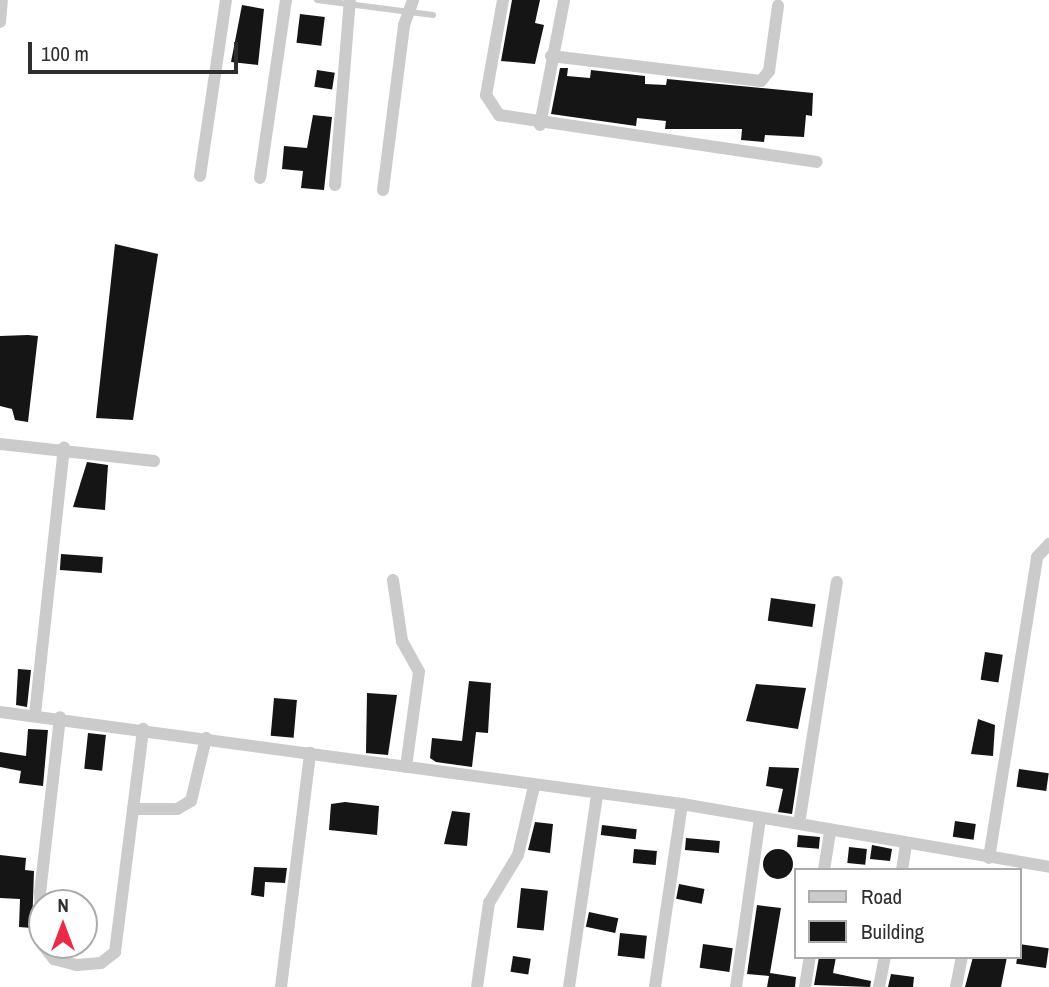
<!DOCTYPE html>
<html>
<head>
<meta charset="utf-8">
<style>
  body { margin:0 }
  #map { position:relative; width:1049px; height:987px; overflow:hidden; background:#fff; font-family:"Archivo Narrow",sans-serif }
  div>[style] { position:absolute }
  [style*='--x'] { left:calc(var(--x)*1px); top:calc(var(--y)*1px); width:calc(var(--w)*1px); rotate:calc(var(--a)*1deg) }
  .building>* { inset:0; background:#151515; transform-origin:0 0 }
  .round { border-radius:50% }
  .service>* { height:6px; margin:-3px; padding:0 3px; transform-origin:3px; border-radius:3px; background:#cbcbcb }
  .minor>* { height:12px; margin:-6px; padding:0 6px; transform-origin:6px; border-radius:6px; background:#cbcbcb }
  span { translate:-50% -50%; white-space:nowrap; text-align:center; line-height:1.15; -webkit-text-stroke:7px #fff; paint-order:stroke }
  .legend { position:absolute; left:794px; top:868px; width:228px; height:91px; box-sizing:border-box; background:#fff; border:2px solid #ababab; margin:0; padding:9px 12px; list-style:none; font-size:21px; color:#2e2e2e }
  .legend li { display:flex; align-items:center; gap:14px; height:35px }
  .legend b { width:35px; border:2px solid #ababab }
  .north { position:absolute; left:28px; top:889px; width:70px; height:70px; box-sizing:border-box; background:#fff; border:2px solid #ababab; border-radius:50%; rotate:0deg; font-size:19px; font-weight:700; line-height:28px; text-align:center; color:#2e2e2e }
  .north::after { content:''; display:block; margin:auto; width:24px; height:32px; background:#ea2b47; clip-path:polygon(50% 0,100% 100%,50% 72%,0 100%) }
  .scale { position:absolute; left:28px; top:42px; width:210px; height:32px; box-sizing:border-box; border:4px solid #2e2e2e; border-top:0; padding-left:9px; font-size:21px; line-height:24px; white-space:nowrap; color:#2e2e2e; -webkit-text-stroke:5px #fff; paint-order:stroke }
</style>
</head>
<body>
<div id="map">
  <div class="building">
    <div style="clip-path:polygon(512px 0,540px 0,535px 23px,544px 25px,535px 64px,501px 61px)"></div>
    <div style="clip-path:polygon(242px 5px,264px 9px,258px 65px,231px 62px)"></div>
    <div style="left:300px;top:14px;width:25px;height:29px;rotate:7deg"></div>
    <div style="clip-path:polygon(560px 68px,568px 68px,567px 76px,590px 78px,591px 70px,645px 76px,645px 84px,666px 85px,667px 79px,813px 93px,812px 116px,806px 115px,804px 137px,765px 135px,764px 142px,741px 140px,742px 129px,665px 129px,666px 121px,637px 118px,636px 126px,551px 114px)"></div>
    <div style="left:317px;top:70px;width:18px;height:17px;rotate:9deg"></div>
    <div style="clip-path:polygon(313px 115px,332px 117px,324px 190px,301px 188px,303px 171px,282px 169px,284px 146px,307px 148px)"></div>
    <div style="clip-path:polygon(115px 244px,158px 254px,133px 420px,96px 418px)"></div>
    <div style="clip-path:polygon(28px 335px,38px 336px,28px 422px,15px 420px,12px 409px,0 406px,0 336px)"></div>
    <div style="clip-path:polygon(87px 462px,108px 465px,105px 510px,73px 507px)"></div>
    <div style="left:61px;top:554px;width:42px;height:16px;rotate:4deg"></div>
    <div style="left:771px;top:598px;width:45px;height:23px;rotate:8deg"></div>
    <div style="left:985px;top:652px;width:18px;height:28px;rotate:9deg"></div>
    <div style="clip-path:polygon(18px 669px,31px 670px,27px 707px,16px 705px)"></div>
    <div style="clip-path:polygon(469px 681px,491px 683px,488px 733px,476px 732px,472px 767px,436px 762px,430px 758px,432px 738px,462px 741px)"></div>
    <div style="clip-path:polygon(756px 684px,806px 688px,798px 729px,746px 721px)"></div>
    <div style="clip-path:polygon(367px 693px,397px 695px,388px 755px,366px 753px)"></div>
    <div style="left:274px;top:698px;width:23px;height:38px;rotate:5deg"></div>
    <div style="clip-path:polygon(978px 719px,995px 725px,993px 756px,971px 754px)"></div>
    <div style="clip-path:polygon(28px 729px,48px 730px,43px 786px,19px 783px,21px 771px,0 767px,0 752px,26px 756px)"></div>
    <div style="left:88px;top:733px;width:18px;height:36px;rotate:6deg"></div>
    <div style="clip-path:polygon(769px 767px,799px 768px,792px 814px,778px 812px,783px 789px,766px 786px)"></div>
    <div style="left:1019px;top:769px;width:30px;height:18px;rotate:8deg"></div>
    <div style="clip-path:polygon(345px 802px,379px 806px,377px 835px,329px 830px,331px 804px)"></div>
    <div style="clip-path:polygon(452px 811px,470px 813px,467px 846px,444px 844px)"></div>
    <div style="left:955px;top:821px;width:21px;height:16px;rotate:8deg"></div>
    <div style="clip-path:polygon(535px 822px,553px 824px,550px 853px,528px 850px)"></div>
    <div style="left:602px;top:825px;width:35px;height:10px;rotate:7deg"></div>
    <div style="left:798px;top:835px;width:22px;height:12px;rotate:5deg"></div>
    <div style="left:686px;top:838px;width:34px;height:12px;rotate:5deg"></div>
    <div style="clip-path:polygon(872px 845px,892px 849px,890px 861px,870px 859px)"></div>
    <div style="left:849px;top:847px;width:18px;height:16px;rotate:6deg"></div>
    <div style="left:634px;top:849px;width:23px;height:14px;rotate:5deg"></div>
    <div class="round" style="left:763px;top:849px;width:30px;height:30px"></div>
    <div style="clip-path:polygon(0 855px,26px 858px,25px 870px,34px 871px,32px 928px,19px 927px,20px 899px,0 898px)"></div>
    <div style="clip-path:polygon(254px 867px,287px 868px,285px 883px,265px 882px,264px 897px,251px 895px)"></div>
    <div style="left:679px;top:884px;width:26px;height:15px;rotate:11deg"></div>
    <div style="left:521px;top:888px;width:27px;height:40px;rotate:6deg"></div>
    <div style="clip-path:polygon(757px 905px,781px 908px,770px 973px,796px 977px,795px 987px,767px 987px,769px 976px,747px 974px)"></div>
    <div style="left:589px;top:912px;width:30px;height:15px;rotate:12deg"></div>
    <div style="left:620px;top:933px;width:27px;height:23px;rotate:6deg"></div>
    <div style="left:703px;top:944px;width:30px;height:24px;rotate:8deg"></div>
    <div style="left:1019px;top:944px;width:30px;height:20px;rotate:8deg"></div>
    <div style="left:513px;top:956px;width:18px;height:16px;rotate:9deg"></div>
    <div style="clip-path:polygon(819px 957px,836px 957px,833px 973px,871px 981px,870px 987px,814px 985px)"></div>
    <div style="clip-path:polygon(973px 957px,1007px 957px,1001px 987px,965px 987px)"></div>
    <div style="clip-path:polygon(891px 974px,914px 977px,913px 987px,888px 987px)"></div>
  </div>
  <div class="service">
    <div style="--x:317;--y:0;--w:117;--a:7.4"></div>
  </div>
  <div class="minor">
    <div style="--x:503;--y:0;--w:97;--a:100.1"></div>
    <div style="--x:486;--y:95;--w:24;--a:57"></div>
    <div style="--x:499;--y:115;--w:321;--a:8.4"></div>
    <div style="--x:0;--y:22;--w:22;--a:-85"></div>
    <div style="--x:551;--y:56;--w:211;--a:6.8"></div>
    <div style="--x:761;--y:81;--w:13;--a:-51"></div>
    <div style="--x:769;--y:71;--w:66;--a:-82.1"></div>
    <div style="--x:540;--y:125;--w:127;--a:-79.1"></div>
    <div style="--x:200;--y:176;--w:178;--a:-81.6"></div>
    <div style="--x:260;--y:178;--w:180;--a:-81.7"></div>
    <div style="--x:335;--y:185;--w:186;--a:-85.4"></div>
    <div style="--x:383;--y:190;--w:166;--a:-82.7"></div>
    <div style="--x:404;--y:25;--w:27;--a:-70"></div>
    <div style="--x:0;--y:444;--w:155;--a:6.3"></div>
    <div style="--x:393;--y:580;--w:62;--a:81.6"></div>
    <div style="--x:402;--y:641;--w:35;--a:61"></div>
    <div style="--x:419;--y:672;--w:96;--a:97.8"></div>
    <div style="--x:0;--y:712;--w:688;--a:7.68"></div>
    <div style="--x:682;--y:804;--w:372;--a:9.7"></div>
    <div style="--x:35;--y:714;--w:268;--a:-83.8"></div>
    <div style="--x:133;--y:809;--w:44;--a:0"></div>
    <div style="--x:177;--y:809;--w:16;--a:-30"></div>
    <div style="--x:191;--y:801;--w:65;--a:-76.6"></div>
    <div style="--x:799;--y:824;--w:245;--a:-81.1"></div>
    <div style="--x:989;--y:858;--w:305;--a:-80.9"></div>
    <div style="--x:1037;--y:557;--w:18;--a:-47"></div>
    <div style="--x:824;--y:870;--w:39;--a:-81"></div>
    <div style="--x:902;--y:870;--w:26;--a:-81"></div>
    <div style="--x:42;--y:943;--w:50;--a:-92.3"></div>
    <div style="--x:40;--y:893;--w:177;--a:-83.5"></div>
    <div style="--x:43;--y:945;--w:18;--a:52"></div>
    <div style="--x:54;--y:959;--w:24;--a:15"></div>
    <div style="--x:77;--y:965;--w:24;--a:-5"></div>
    <div style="--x:101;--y:963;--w:18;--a:-38"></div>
    <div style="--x:115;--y:952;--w:225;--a:-82.8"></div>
    <div style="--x:281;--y:987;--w:236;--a:-82.9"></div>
    <div style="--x:477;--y:987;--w:85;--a:-81.9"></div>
    <div style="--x:489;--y:903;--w:56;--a:-58.9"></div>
    <div style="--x:518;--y:855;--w:71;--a:-76.9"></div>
    <div style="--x:569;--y:987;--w:195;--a:-81.7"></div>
    <div style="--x:655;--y:987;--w:185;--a:-81.6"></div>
    <div style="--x:736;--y:987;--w:171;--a:-81.9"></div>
    <div style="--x:805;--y:987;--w:30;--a:-81"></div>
    <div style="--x:879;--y:987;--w:31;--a:-79"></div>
    <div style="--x:956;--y:987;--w:31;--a:-79"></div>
  </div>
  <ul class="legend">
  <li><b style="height:9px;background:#cbcbcb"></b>Road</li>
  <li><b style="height:19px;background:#151515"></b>Building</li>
  </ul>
  <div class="north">N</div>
  <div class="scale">100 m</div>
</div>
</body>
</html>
